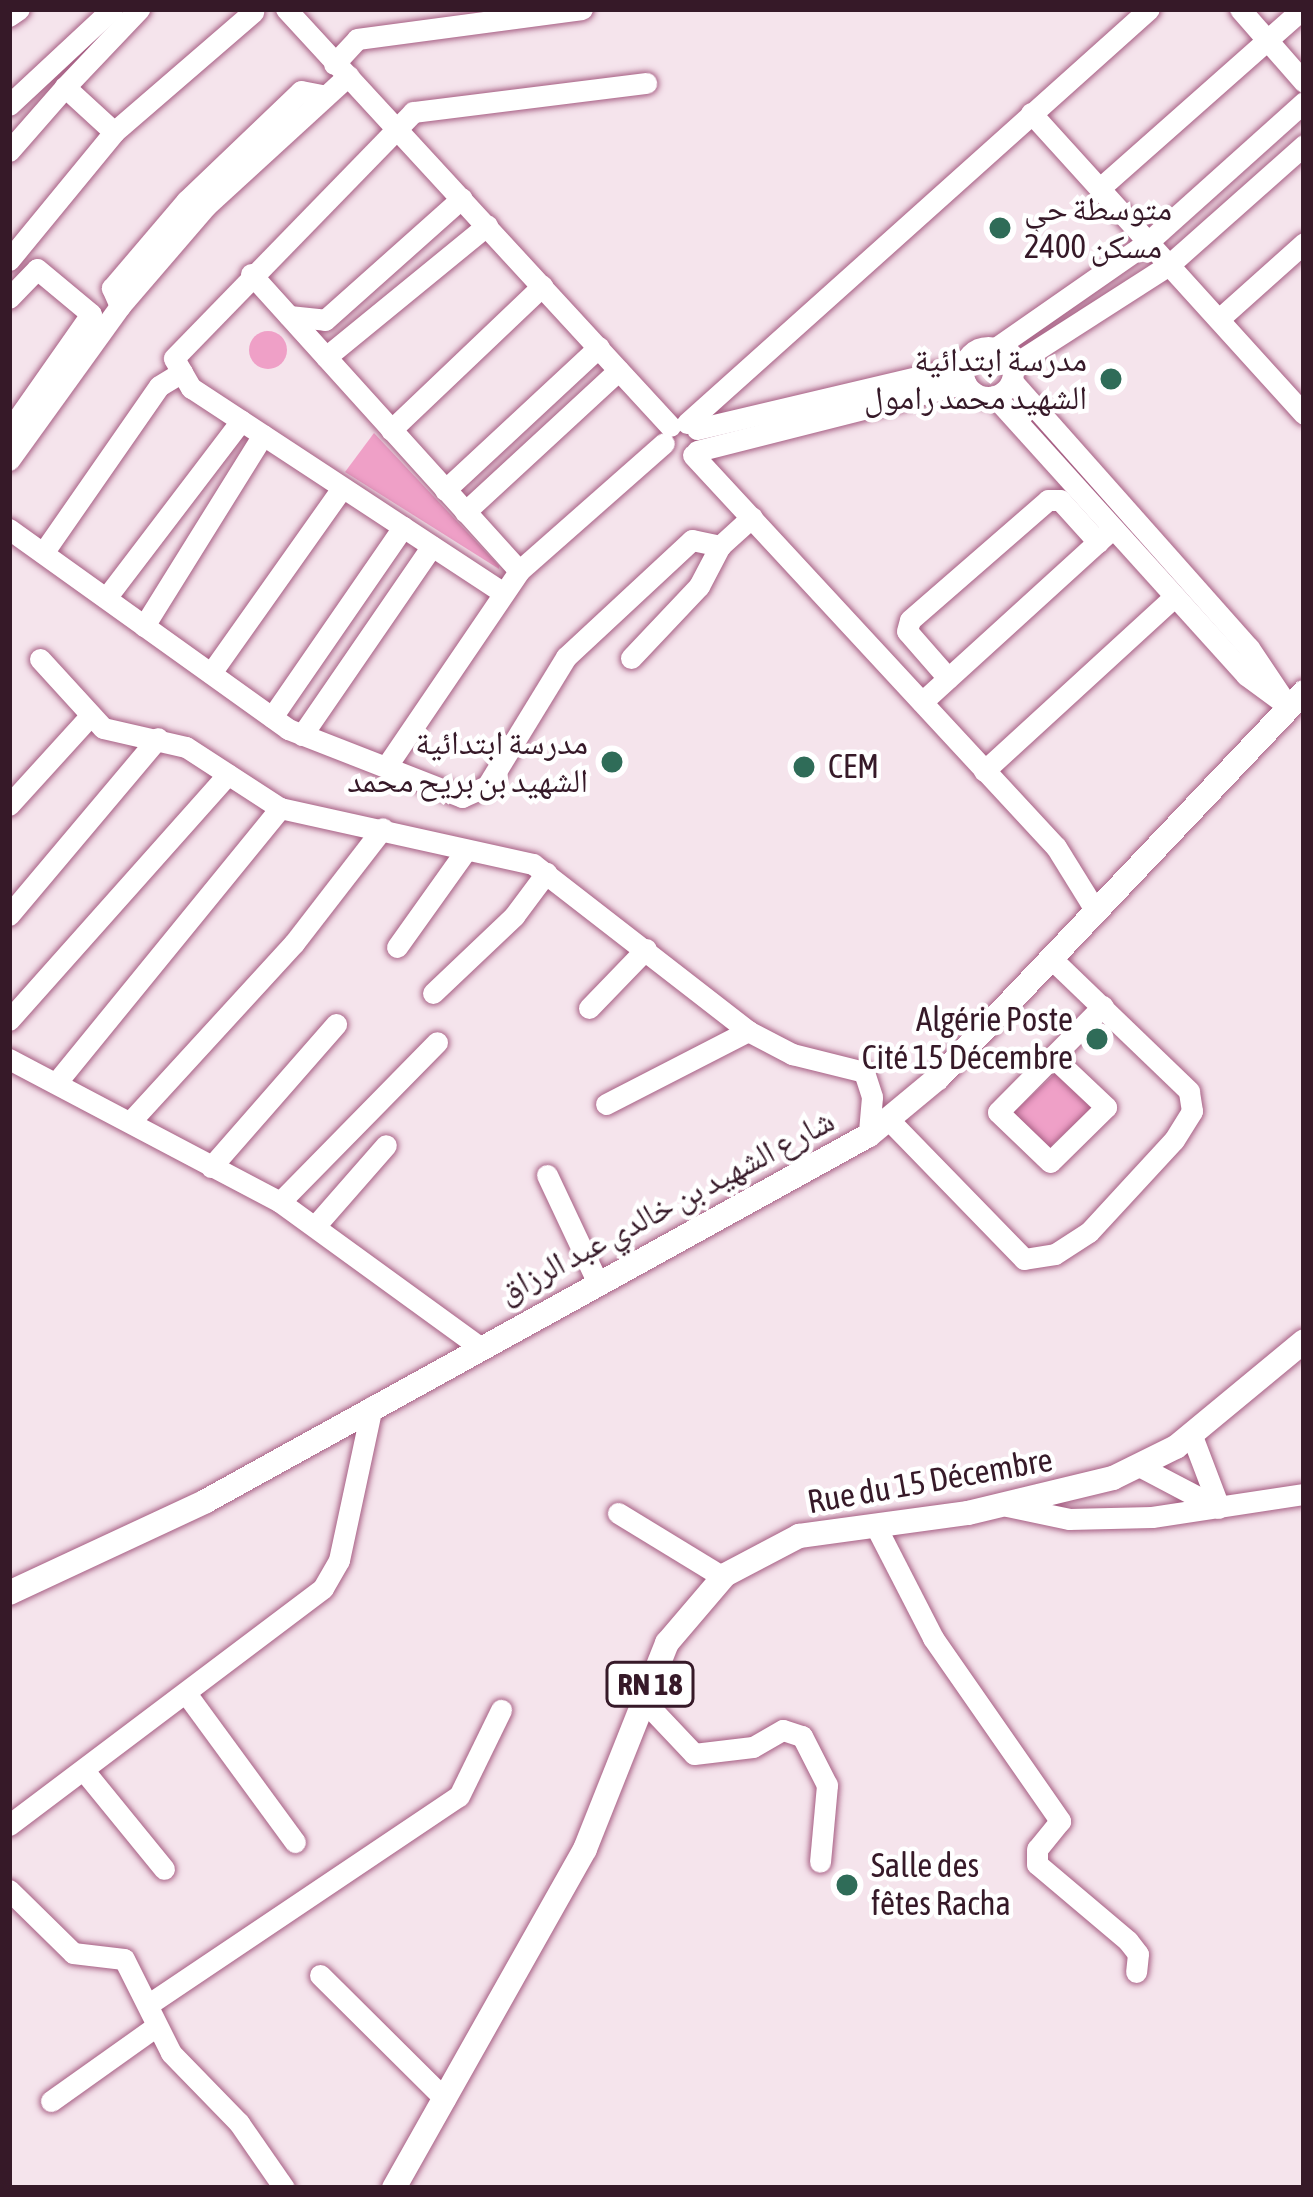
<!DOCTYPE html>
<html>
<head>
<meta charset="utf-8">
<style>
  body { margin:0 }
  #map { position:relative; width:1313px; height:2197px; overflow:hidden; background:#f5e4ec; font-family:"Asap Condensed","Noto Naskh Arabic",sans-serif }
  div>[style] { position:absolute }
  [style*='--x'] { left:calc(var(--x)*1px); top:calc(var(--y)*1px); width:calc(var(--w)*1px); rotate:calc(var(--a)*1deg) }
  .green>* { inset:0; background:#efa0c7; transform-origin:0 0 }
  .round { border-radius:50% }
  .roads { filter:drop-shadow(0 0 3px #a65e83) drop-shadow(0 0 3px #a65e83) }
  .minor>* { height:21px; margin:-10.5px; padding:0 10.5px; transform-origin:10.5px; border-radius:10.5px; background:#fff }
  .minor>.ring { margin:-10.5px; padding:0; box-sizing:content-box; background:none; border:21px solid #fff; border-radius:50% }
  .major>* { height:24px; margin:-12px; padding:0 12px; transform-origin:12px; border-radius:12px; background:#fff }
  .dots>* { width:33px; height:33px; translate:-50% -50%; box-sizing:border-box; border:6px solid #fff; border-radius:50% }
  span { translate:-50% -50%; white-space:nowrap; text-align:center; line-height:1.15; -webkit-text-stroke:9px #fff; paint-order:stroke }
  .shield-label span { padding:3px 9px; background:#fff; border:3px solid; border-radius:9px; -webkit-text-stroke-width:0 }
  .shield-label { font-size:30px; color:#361928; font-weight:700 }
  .poi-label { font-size:33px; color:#361928 }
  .left { translate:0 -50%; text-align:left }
  .right { translate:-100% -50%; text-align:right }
  .street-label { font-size:33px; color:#361928 }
  .frame { position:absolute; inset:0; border:12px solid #361928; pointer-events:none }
</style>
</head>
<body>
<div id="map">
  <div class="green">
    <div class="round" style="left:249px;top:331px;width:38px;height:38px"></div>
    <div style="clip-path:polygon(374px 433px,499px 566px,499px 569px,345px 472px)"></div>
    <div style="left:1059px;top:1070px;width:50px;height:65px;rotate:47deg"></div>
  </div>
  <div class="roads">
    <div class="minor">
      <div style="--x:286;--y:9;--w:567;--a:47.36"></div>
      <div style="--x:1240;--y:9;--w:97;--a:48.8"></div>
      <div style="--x:9;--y:16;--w:12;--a:-35"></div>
      <div style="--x:334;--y:64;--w:34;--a:-47"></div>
      <div style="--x:357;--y:39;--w:227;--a:-7.6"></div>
      <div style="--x:9;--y:105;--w:141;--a:-43"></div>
      <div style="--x:1031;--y:113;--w:406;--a:47.8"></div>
      <div style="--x:114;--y:132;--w:67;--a:-137.4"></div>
      <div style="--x:65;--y:87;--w:108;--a:-46.5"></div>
      <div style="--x:9;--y:151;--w:85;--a:-48.8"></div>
      <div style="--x:1100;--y:188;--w:270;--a:-41.5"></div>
      <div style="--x:9;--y:260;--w:166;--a:-50.6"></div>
      <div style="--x:114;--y:132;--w:184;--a:-40.8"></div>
      <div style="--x:251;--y:274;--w:400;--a:47.9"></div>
      <div style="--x:9;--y:298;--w:40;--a:-46"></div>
      <div style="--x:37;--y:269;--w:70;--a:39.8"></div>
      <div style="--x:91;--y:314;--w:143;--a:125"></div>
      <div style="--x:120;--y:306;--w:20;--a:-114"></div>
      <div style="--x:112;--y:288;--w:114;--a:-49.6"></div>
      <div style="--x:186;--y:201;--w:159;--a:-43.7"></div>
      <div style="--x:301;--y:91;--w:25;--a:11"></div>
      <div style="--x:289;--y:316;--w:36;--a:6"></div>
      <div style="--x:325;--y:320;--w:183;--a:-41.7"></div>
      <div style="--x:1219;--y:319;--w:114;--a:-41.8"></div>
      <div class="ring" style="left:963px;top:347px;width:29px;height:29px"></div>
      <div style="--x:997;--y:347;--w:184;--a:-34.8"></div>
      <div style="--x:1148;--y:242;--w:210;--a:-41.9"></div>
      <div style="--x:326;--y:357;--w:208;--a:-39.3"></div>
      <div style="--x:1013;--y:365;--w:185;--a:-32.7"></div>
      <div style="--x:1169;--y:265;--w:181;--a:-41.6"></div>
      <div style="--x:994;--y:396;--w:376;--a:47.9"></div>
      <div style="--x:1246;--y:675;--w:52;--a:36.4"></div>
      <div style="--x:1288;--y:706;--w:70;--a:-123.9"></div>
      <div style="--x:1249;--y:648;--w:357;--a:-131.6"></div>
      <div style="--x:687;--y:423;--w:620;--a:-41.86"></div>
      <div style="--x:697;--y:429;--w:273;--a:-13.3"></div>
      <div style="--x:391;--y:430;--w:209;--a:-43.6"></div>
      <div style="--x:697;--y:451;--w:277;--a:-14.2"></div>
      <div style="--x:693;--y:455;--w:534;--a:47.2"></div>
      <div style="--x:1056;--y:847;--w:74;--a:58.2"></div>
      <div style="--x:9;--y:460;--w:190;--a:-54.2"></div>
      <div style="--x:120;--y:306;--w:132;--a:-49.3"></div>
      <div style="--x:206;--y:206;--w:193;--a:-42.5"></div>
      <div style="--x:445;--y:490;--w:210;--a:-42.9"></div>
      <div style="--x:465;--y:512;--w:209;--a:-42.7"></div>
      <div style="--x:9;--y:529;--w:343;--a:35.6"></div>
      <div style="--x:288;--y:729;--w:187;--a:21.3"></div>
      <div style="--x:462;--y:797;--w:27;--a:-24"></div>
      <div style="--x:487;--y:786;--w:151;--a:-58.5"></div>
      <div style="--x:566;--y:657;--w:172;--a:-42.9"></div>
      <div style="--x:692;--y:540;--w:29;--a:12"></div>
      <div style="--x:720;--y:546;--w:43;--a:-42.2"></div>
      <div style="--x:43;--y:553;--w:203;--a:-55.2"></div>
      <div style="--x:159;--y:386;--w:27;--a:-31"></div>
      <div style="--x:502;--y:592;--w:372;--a:-146.7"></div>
      <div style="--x:191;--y:388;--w:34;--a:-120"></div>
      <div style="--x:174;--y:358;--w:343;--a:-45.8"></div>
      <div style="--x:413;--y:112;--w:235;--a:-7.1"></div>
      <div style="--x:106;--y:598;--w:223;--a:-52.7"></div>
      <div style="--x:144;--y:626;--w:225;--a:-58.1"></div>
      <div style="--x:631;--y:658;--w:99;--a:-46.6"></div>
      <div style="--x:699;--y:586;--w:45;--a:-62.3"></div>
      <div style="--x:40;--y:659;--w:93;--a:47.6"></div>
      <div style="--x:103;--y:728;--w:85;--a:12.9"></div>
      <div style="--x:186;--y:747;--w:112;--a:33"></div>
      <div style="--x:280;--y:808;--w:259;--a:12.5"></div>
      <div style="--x:533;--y:864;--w:272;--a:37.8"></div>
      <div style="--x:748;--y:1031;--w:50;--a:27.6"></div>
      <div style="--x:792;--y:1054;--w:74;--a:14"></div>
      <div style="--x:864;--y:1072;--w:26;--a:72"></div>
      <div style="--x:872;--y:1097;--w:38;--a:95"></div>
      <div style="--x:211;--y:673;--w:227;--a:-54.7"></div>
      <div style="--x:948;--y:678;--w:62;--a:-131.1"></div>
      <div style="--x:907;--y:631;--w:11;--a:-75"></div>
      <div style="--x:910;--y:620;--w:183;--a:-41"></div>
      <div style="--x:1048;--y:500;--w:12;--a:0"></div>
      <div style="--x:1060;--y:500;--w:57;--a:47.9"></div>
      <div style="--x:922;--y:702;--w:251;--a:-42.3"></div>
      <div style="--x:272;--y:717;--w:231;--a:-55.4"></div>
      <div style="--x:302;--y:735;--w:229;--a:-55.5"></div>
      <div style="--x:388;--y:764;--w:233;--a:-55.8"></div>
      <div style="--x:519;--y:571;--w:193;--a:-41.4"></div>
      <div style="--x:984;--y:771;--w:258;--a:-42.5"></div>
      <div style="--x:9;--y:805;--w:119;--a:-47.7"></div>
      <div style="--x:9;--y:915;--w:231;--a:-49.9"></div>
      <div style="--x:397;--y:947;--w:115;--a:-54.5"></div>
      <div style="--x:433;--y:993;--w:112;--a:-43.5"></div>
      <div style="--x:514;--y:916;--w:54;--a:-53.3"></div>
      <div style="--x:589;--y:1008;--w:82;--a:-46"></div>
      <div style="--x:9;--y:1020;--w:329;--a:-48.3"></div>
      <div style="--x:1053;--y:1057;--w:73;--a:43.3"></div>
      <div style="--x:1106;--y:1107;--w:78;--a:135.5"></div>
      <div style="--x:1050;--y:1162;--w:72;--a:-136.1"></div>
      <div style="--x:998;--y:1112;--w:149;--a:-45.3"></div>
      <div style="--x:9;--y:1059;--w:306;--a:27.8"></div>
      <div style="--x:280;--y:1202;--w:243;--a:36"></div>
      <div style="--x:56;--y:1083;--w:355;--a:-50.8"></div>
      <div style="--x:606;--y:1104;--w:160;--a:-27.2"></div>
      <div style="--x:889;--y:1120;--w:194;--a:45.8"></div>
      <div style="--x:1024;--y:1259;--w:31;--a:-9"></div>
      <div style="--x:1055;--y:1254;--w:40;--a:-32.9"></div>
      <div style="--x:1089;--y:1232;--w:125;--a:-47.3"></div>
      <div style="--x:1174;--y:1140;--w:34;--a:-58"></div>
      <div style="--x:1192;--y:1111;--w:20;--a:-99"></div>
      <div style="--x:1189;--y:1091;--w:192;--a:-136.1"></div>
      <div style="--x:130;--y:1122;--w:243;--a:-47.5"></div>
      <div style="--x:294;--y:943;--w:145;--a:-52.3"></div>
      <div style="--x:211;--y:1167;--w:190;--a:-48.8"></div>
      <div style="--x:547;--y:1175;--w:115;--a:64.8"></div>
      <div style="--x:280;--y:1202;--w:224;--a:-45.5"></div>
      <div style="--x:316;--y:1225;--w:106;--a:-48.8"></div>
      <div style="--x:1192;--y:1436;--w:76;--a:69.2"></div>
      <div style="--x:1139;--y:1466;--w:90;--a:27.7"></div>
      <div style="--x:1007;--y:1506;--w:63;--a:11.8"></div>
      <div style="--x:1069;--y:1519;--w:83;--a:-1.4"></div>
      <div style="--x:1152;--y:1517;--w:154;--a:-8.6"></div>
      <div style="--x:618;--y:1513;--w:123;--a:31.4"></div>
      <div style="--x:875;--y:1525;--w:127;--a:62.8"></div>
      <div style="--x:933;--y:1638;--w:223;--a:55.2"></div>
      <div style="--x:1060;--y:1821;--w:36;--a:129"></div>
      <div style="--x:1037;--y:1849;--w:15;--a:90"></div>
      <div style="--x:1037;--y:1864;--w:119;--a:40.2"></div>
      <div style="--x:1128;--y:1941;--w:16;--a:52"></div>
      <div style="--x:1138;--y:1954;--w:18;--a:96"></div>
      <div style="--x:188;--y:1696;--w:181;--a:53.8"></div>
      <div style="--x:643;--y:1700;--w:74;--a:46.6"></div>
      <div style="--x:694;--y:1754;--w:59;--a:-6.8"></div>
      <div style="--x:753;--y:1747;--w:34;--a:-30"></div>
      <div style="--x:783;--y:1730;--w:20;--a:18"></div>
      <div style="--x:802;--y:1736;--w:55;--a:63"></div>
      <div style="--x:827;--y:1785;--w:77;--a:95.2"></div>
      <div style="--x:85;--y:1772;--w:125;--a:50.8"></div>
      <div style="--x:9;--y:1825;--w:393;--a:-37"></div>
      <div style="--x:323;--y:1588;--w:32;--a:-60"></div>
      <div style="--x:339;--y:1560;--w:157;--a:-77.9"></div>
      <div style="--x:9;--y:1890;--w:90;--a:44.5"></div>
      <div style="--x:73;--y:1953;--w:51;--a:6.7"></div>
      <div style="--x:124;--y:1959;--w:105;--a:63.4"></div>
      <div style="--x:171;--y:2053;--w:98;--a:45.8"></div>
      <div style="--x:239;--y:2123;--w:79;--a:55.3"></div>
      <div style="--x:320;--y:1975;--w:176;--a:44.8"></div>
      <div style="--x:149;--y:2004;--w:373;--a:-33.9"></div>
      <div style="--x:459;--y:1796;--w:96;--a:-64"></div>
      <div style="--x:51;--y:2101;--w:128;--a:-35.4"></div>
    </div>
    <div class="major">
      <div style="--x:9;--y:1593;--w:217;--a:-25"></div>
      <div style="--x:206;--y:1501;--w:757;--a:-28.9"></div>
      <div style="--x:869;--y:1135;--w:89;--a:-39.6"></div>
      <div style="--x:938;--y:1078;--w:532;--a:-46.52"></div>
      <div style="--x:394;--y:2188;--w:389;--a:-60.6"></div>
      <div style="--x:585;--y:1849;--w:222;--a:-68.3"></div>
      <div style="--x:667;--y:1643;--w:89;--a:-49.5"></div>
      <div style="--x:725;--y:1575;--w:84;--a:-27.8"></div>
      <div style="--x:799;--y:1536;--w:171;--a:-7.8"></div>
      <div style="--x:968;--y:1513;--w:149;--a:-13.6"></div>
      <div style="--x:1113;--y:1478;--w:70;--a:-26.2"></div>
      <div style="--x:1176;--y:1447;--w:166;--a:-39.6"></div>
    </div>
  </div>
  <div class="dots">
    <div style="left:1000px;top:228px;background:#2f6c58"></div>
    <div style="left:1111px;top:379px;background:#2f6c58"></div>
    <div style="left:612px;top:762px;background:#2f6c58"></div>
    <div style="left:804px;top:767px;background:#2f6c58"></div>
    <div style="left:1097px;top:1039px;background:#2f6c58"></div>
    <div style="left:847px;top:1885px;background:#2f6c58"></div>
  </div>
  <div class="shield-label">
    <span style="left:650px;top:1684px">RN 18</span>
  </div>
  <div class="poi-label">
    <span class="left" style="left:1024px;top:228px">متوسطة حي<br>2400 مسكن</span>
    <span class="right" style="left:1087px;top:379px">مدرسة ابتدائية<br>الشهيد محمد رامول</span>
    <span class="right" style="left:588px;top:762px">مدرسة ابتدائية<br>الشهيد بن بريح محمد</span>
    <span class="left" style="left:828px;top:767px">CEM</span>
    <span class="right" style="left:1073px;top:1039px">Algérie Poste<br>Cité 15 Décembre</span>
    <span class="left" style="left:871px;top:1885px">Salle des<br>fêtes Racha</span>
  </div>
  <div class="street-label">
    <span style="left:666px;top:1206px;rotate:-28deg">شارع الشهيد بن خالدي عبد الرزاق</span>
    <span style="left:930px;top:1481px;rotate:-10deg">Rue du 15 Décembre</span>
  </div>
  <div class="frame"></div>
</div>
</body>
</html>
